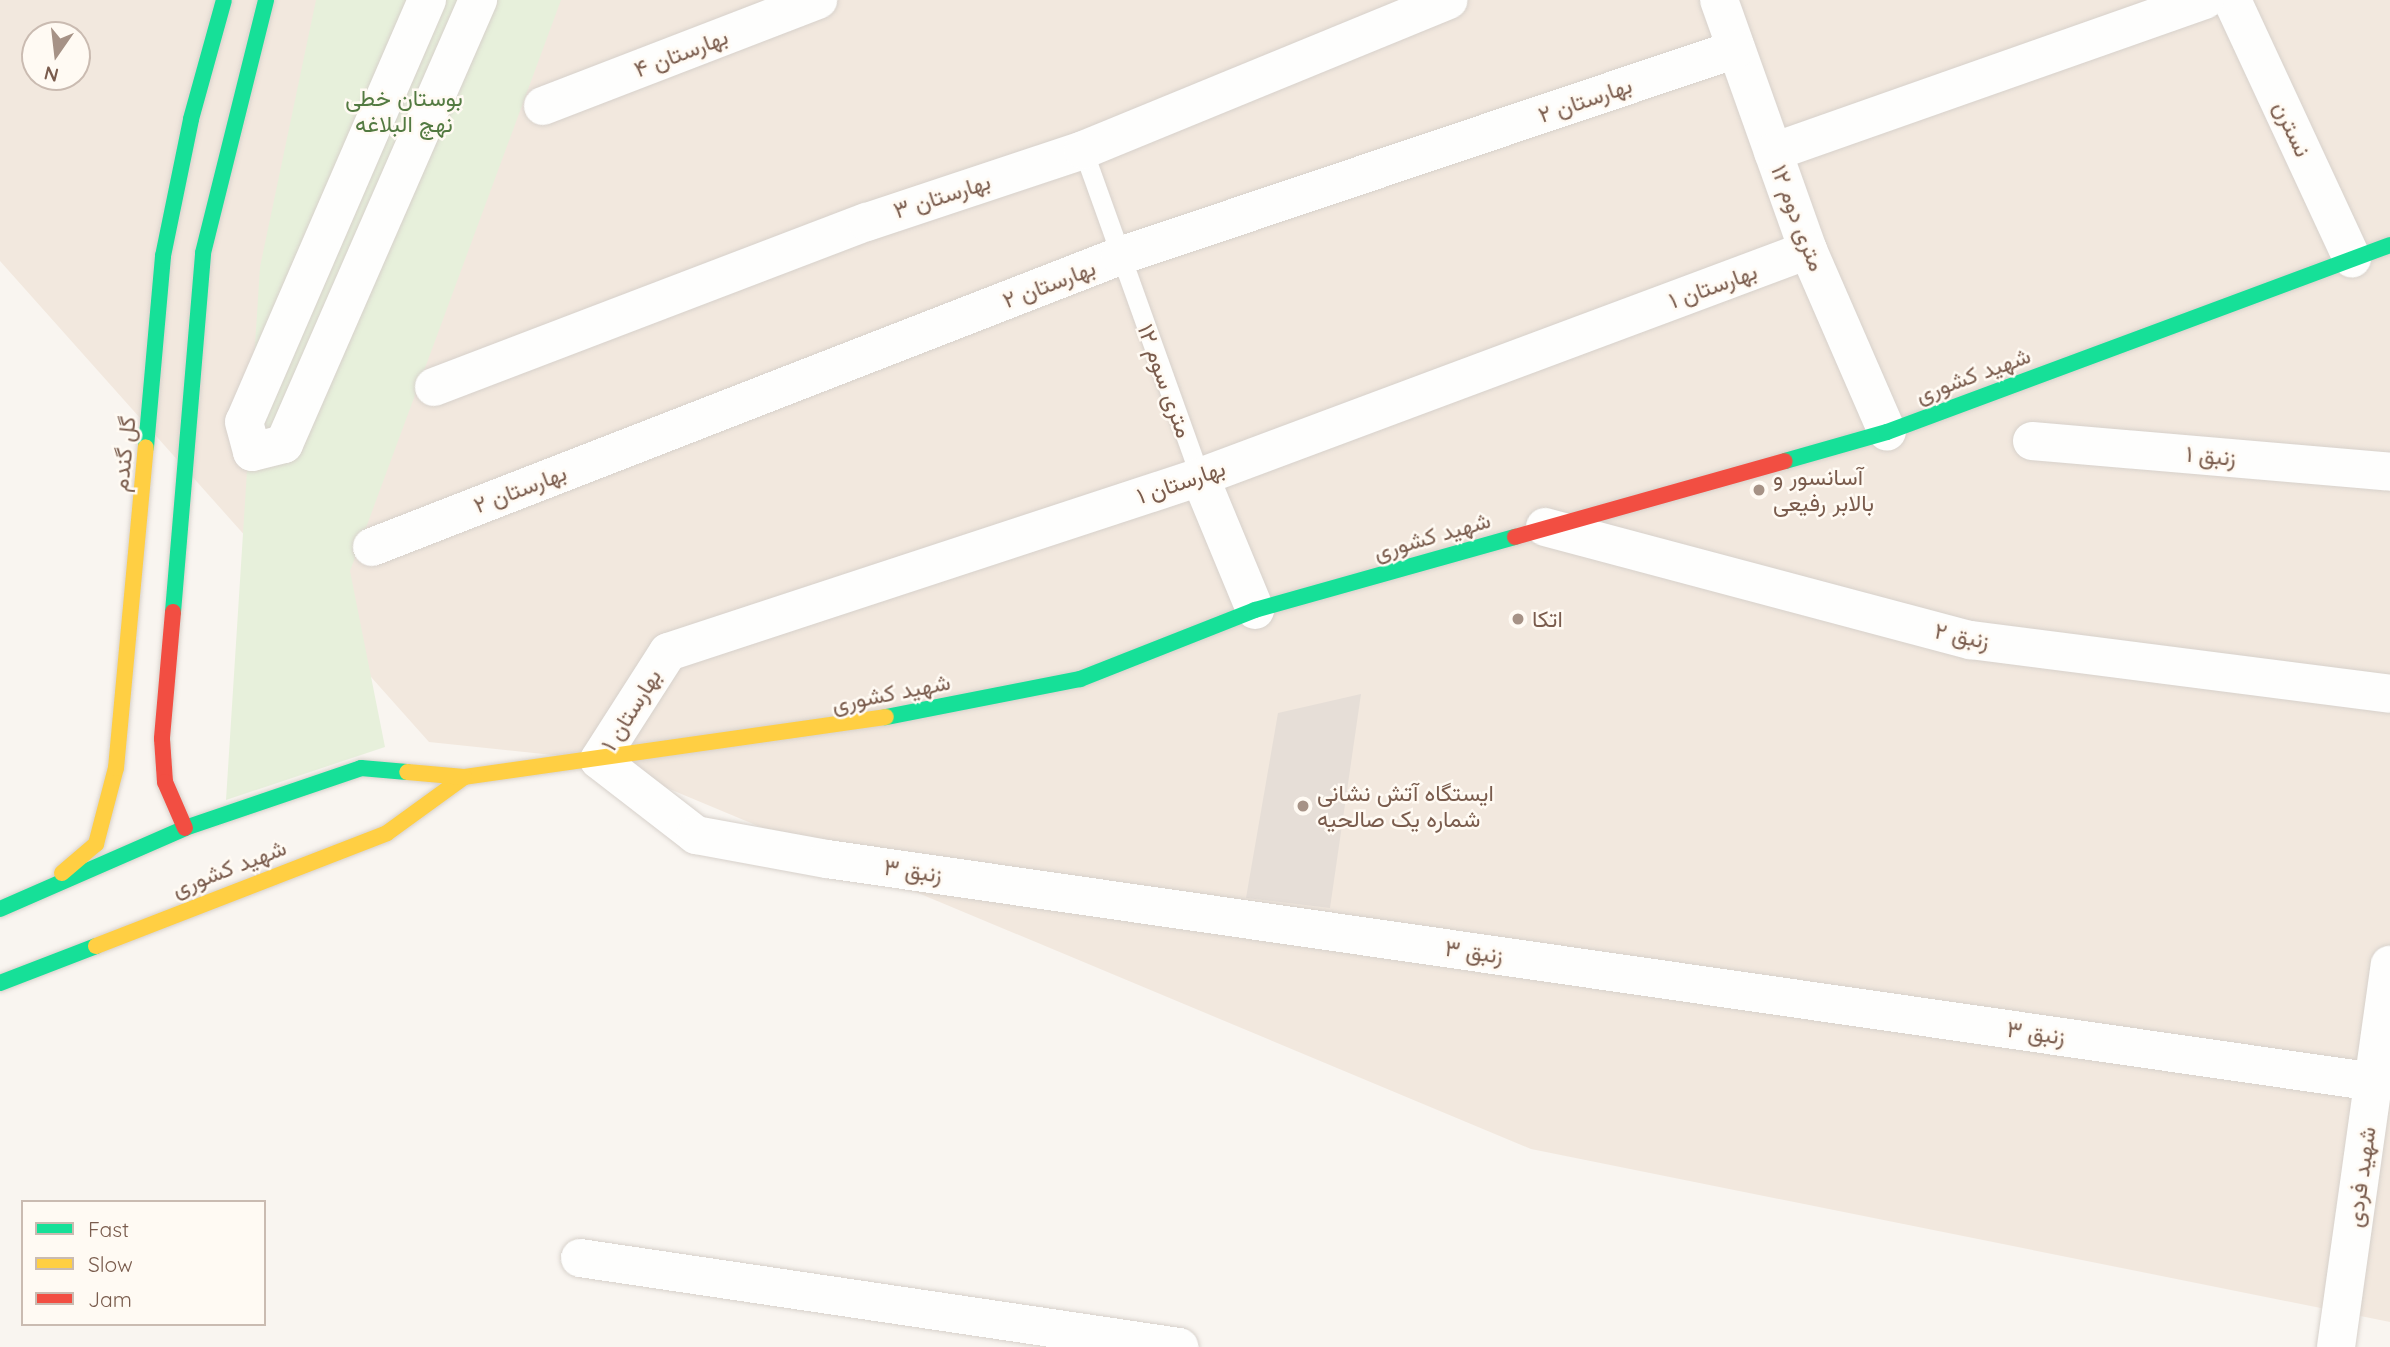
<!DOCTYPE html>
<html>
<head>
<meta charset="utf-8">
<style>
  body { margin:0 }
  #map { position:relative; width:2390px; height:1347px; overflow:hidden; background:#f9f5f0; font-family:Quicksand,Vazirmatn,sans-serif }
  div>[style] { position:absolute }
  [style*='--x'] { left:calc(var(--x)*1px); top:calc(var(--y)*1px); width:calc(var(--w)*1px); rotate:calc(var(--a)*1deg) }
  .residential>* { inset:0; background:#f2e8de }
  .green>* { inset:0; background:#e7f0db }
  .building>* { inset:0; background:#e6ded7 }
  .roads { filter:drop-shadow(0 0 2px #d7d1cb) drop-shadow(0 0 2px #d7d1cb) }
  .lane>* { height:19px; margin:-9.5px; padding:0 9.5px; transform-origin:9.5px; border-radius:9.5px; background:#fefefd }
  .street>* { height:38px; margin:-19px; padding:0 19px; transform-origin:19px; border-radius:19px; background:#fefefd }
  .fast>* { height:16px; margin:-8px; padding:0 8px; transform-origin:8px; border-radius:8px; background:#16e098 }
  .slow>* { height:16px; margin:-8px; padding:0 8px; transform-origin:8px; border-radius:8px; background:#ffcf43 }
  .jam>* { height:16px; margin:-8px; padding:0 8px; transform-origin:8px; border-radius:8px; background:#f24e42 }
  .dots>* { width:19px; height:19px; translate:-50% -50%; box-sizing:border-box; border:4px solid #fffaf3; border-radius:50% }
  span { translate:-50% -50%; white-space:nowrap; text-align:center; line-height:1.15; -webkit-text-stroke:5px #fffaf3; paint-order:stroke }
  .street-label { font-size:23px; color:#7a5c4d }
  .park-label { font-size:23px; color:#537a41 }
  .poi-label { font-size:23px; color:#7a5c4d }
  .left { translate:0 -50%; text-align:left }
  .legend { position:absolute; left:21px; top:1200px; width:245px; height:126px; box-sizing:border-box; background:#fffaf3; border:2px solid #cabbb1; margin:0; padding:9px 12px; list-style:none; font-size:21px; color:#7a5c4d }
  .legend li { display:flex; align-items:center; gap:14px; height:35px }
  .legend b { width:35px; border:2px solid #cabbb1 }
  .north { position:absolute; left:21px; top:21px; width:70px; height:70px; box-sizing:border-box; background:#fffaf3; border:2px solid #cabbb1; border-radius:50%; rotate:194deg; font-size:19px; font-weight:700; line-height:28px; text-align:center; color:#7a5c4d }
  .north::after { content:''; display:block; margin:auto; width:24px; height:32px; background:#a69286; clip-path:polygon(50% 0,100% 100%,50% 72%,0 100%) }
</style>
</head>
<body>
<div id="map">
  <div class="residential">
    <div style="clip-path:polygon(evenodd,0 0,2390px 0,2390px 1322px,1531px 1149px,600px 760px,429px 742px,0 261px,0 0,35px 35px,77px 35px,77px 77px,35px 77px,35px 35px)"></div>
  </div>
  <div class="green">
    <div style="clip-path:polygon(316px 0,561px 0,350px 571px,385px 747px,226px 800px,260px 267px)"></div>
  </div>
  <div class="building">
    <div style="clip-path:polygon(1361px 694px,1330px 908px,1246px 898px,1278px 713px)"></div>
  </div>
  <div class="roads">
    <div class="lane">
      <div style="--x:1083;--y:150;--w:347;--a:70.3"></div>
    </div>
    <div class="street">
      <div style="--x:427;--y:0;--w:460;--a:113.4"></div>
      <div style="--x:244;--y:422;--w:31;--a:75"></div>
      <div style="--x:252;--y:452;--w:33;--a:-14"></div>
      <div style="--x:284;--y:444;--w:485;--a:-66.4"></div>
      <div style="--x:1719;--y:0;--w:265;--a:70.4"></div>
      <div style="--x:1808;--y:250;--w:198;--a:66.5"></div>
      <div style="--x:2232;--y:0;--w:285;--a:65.1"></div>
      <div style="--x:543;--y:106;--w:295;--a:-21.1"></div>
      <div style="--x:1773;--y:152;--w:458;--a:-19.4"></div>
      <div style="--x:1808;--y:250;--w:649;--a:159.53"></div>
      <div style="--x:1200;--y:477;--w:560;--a:161.79"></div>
      <div style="--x:668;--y:652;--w:128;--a:122.6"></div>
      <div style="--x:599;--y:760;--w:123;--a:37.7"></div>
      <div style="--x:696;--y:835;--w:133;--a:10.4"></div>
      <div style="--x:827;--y:859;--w:1563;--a:8.2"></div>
      <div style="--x:434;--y:387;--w:463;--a:-20.9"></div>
      <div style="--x:867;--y:222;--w:228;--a:-18.4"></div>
      <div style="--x:1083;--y:150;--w:395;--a:-22.3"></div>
      <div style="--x:2032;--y:441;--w:359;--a:4.9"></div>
      <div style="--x:1200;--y:477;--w:144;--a:67.5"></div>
      <div style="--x:1545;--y:527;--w:441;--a:14.9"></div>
      <div style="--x:1971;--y:640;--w:422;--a:7.3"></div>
      <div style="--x:372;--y:547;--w:803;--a:-21.26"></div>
      <div style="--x:1120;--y:256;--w:650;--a:-18.57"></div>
      <div style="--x:580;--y:1258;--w:606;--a:8.45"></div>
      <div style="--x:2336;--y:1347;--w:386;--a:-82"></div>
    </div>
    <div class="fast">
      <div style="--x:146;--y:447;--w:192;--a:-84.9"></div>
      <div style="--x:163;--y:256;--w:140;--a:-78.4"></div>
      <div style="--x:191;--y:119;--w:123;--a:-74.5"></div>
      <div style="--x:1785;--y:461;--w:106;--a:-15.9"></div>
      <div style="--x:1887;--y:432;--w:537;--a:-20.39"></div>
      <div style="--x:173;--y:612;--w:360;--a:-85.2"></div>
      <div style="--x:203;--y:253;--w:261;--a:-76"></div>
      <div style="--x:886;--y:717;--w:198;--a:-11.1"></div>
      <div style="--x:1080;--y:679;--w:188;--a:-21.5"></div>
      <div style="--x:1255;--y:610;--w:270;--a:-15.7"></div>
      <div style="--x:0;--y:909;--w:202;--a:-23.6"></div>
      <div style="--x:185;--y:828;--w:186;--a:-18.8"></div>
      <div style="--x:361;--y:768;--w:46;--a:5"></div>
      <div style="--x:0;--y:983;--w:103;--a:-21.1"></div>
    </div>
    <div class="slow">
      <div style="--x:464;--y:777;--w:426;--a:-8.1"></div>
      <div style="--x:62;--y:873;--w:45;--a:-40.5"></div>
      <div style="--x:96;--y:844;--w:79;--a:-75.3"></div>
      <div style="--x:116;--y:768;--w:322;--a:-84.7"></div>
      <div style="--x:96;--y:946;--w:312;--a:-21.2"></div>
      <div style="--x:387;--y:833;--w:95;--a:-36"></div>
      <div style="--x:464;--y:777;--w:57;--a:-175"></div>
    </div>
    <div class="jam">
      <div style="--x:1515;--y:537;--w:280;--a:-15.7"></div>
      <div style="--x:173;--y:612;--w:127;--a:95"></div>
      <div style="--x:162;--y:739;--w:43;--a:86"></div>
      <div style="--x:165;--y:782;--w:50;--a:66.5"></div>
    </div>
  </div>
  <div class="dots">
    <div style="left:1759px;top:490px;background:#a69286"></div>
    <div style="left:1518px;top:619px;background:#a69286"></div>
    <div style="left:1303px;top:806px;background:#a69286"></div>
  </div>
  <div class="street-label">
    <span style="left:681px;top:53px;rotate:-21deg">بهارستان ۴</span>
    <span style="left:1585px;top:100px;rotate:-19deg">بهارستان ۲</span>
    <span style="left:2292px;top:129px;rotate:65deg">نسترن</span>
    <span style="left:942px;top:196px;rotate:-18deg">بهارستان ۳</span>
    <span style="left:1798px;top:218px;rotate:69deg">۱۲ متری دوم</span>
    <span style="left:1049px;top:284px;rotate:-21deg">بهارستان ۲</span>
    <span style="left:1713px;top:286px;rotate:-20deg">بهارستان ۱</span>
    <span style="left:1973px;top:375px;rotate:-20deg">شهید کشوری</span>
    <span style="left:1165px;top:381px;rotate:70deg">۱۲ متری سوم</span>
    <span style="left:124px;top:454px;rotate:-84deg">گل گندم</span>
    <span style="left:2211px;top:456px;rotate:5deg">زنبق ۱</span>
    <span style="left:1181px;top:482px;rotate:-19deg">بهارستان ۱</span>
    <span style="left:520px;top:489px;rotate:-21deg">بهارستان ۲</span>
    <span style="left:1432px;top:536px;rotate:-16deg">شهید کشوری</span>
    <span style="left:1962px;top:636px;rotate:12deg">زنبق ۲</span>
    <span style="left:891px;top:693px;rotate:-11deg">شهید کشوری</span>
    <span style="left:631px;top:710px;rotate:-58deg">بهارستان ۱</span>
    <span style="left:229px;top:868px;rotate:-21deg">شهید کشوری</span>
    <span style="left:913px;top:871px;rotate:8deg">زنبق ۳</span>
    <span style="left:1474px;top:952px;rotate:8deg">زنبق ۳</span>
    <span style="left:2036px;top:1033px;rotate:8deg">زنبق ۳</span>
    <span style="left:2361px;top:1177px;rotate:-82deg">شهید فردی</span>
  </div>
  <div class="park-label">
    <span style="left:404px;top:111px">بوستان خطی<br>نهچ البلاغه</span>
  </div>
  <div class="poi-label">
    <span class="left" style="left:1773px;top:490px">آسانسور و<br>بالابر رفیعی</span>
    <span class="left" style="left:1532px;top:619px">اتکا</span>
    <span class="left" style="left:1317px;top:806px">ایستگاه آتش نشانی<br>شماره یک صالحیه</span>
  </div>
  <ul class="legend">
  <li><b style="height:9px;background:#16e098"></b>Fast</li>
  <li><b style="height:9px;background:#ffcf43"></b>Slow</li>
  <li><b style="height:9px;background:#f24e42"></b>Jam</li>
  </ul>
  <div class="north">N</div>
</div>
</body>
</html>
